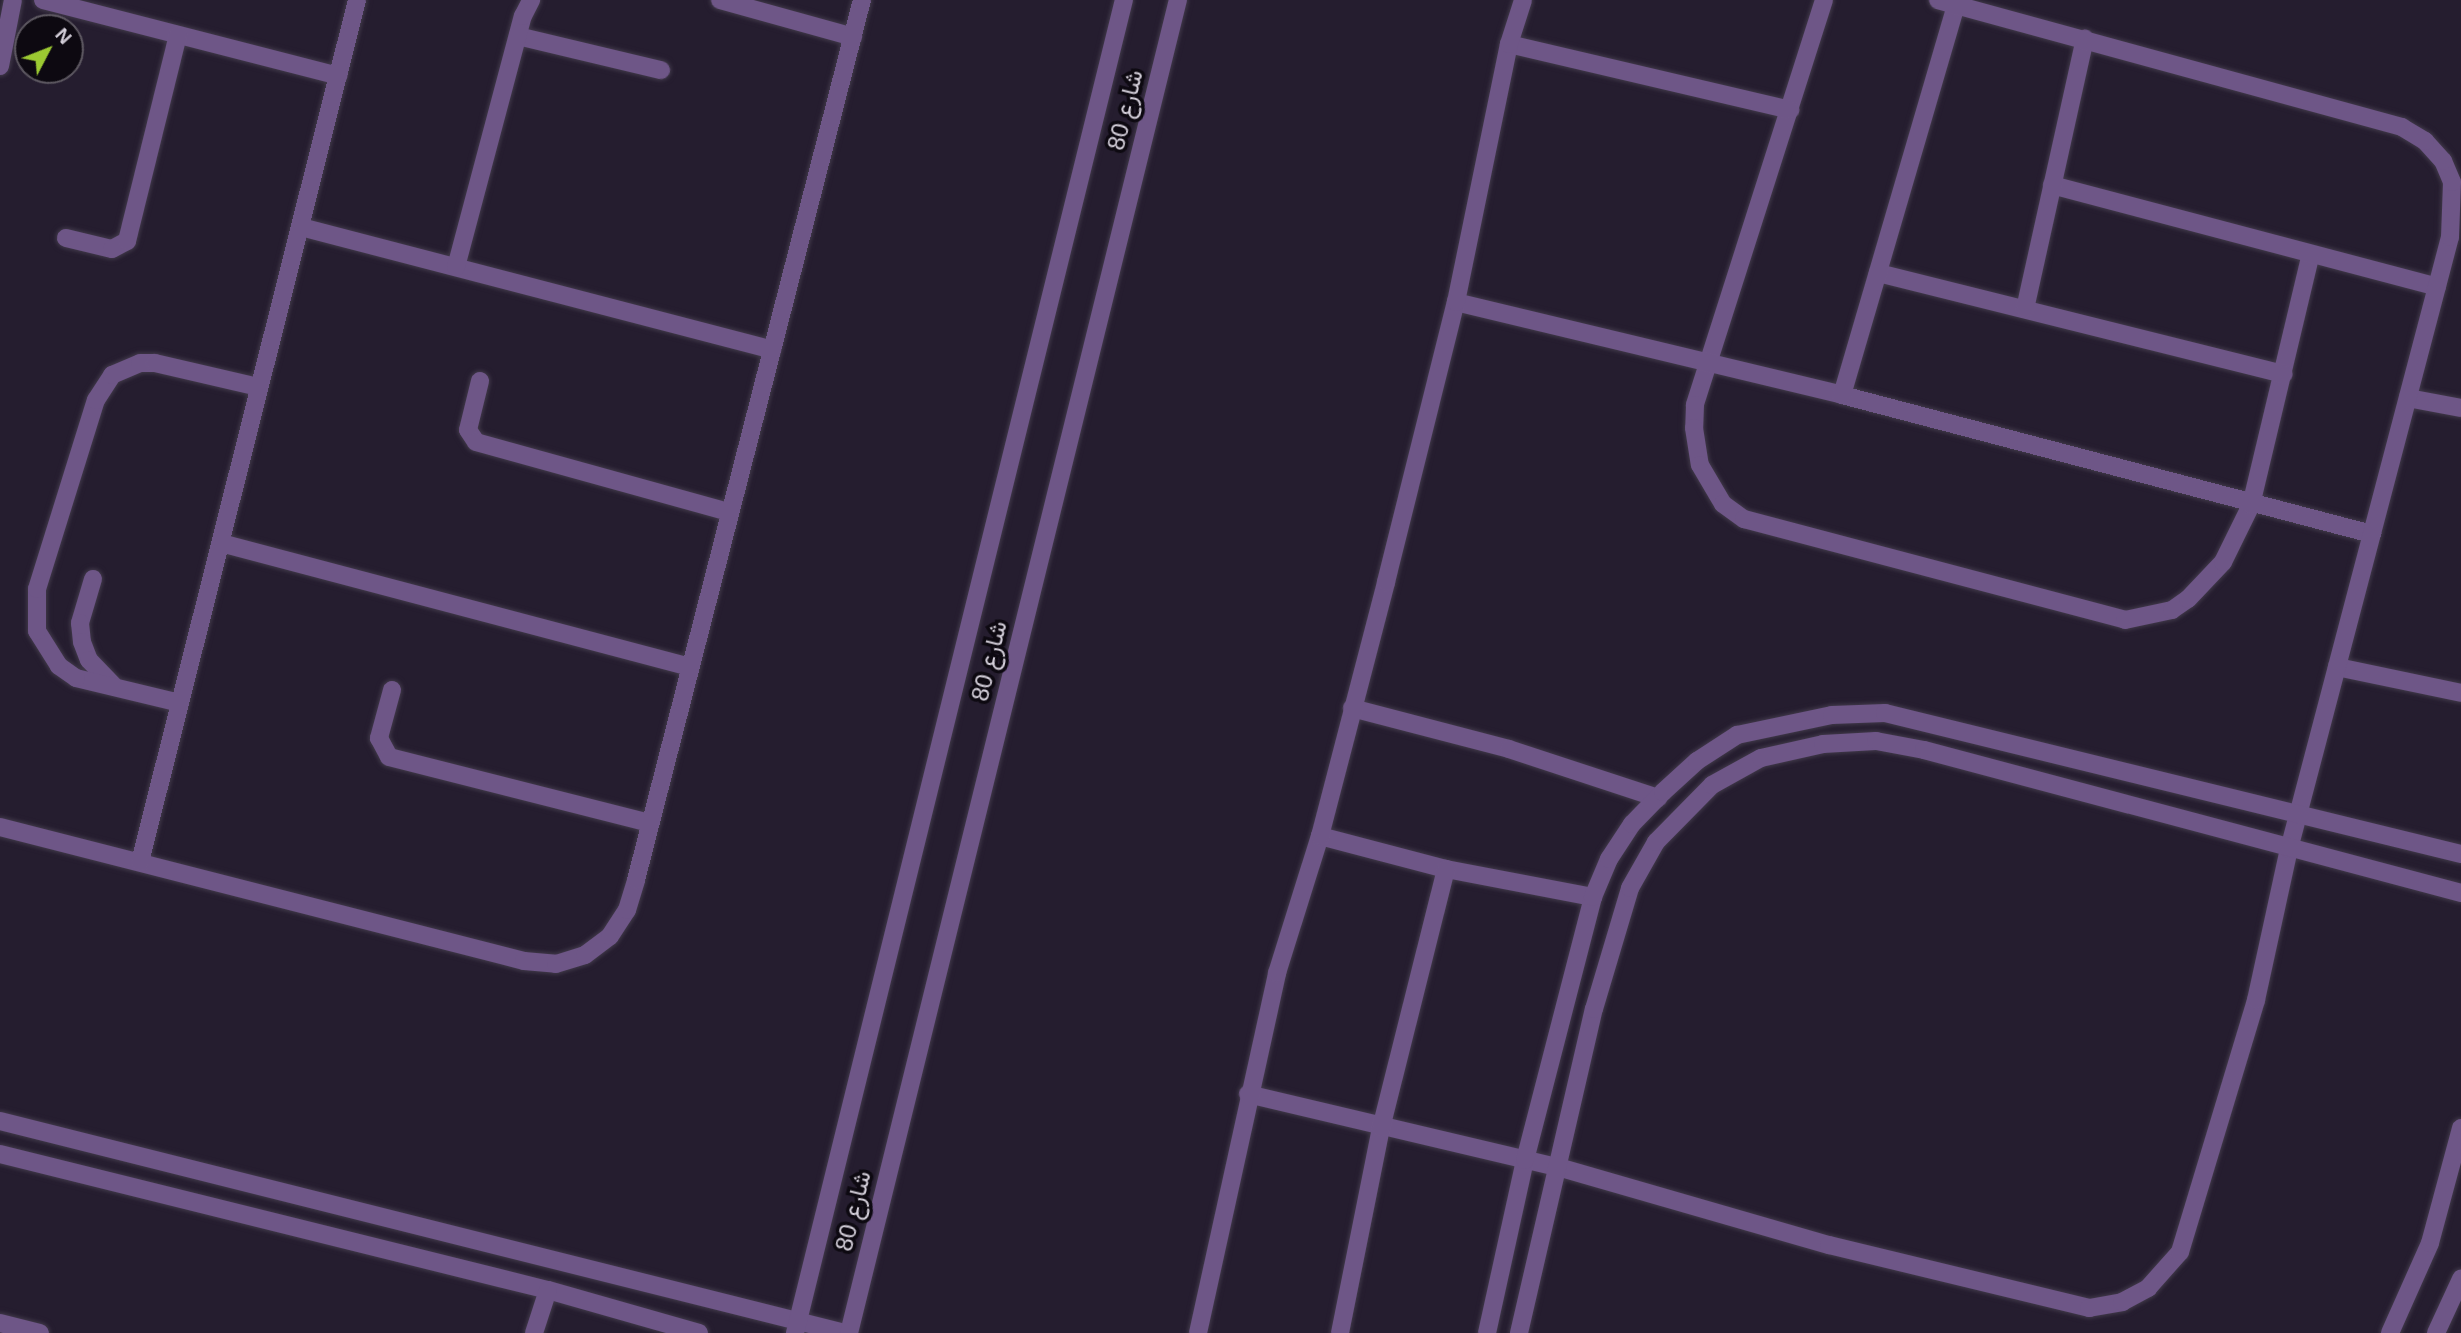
<!DOCTYPE html>
<html>
<head>
<meta charset="utf-8">
<style>
  body { margin:0 }
  #map { position:relative; width:2461px; height:1333px; overflow:hidden; background:#251d2f; font-family:Arial,Vazirmatn,sans-serif }
  div>[style] { position:absolute }
  [style*='--x'] { left:calc(var(--x)*1px); top:calc(var(--y)*1px); width:calc(var(--w)*1px); rotate:calc(var(--a)*1deg) }
  .roads { filter:drop-shadow(0 0 2px #41394a) drop-shadow(0 0 2px #41394a) }
  .minor>* { height:18px; margin:-9px; padding:0 9px; transform-origin:9px; border-radius:9px; background:#6e5687 }
  span { translate:-50% -50%; white-space:nowrap; text-align:center; line-height:1.15; -webkit-text-stroke:7px #0d0911; paint-order:stroke }
  .street-label { font-size:24px; color:#d4cfda }
  .north { position:absolute; left:14px; top:14px; width:70px; height:70px; box-sizing:border-box; background:#0d0911; border:2px solid #5d5861; border-radius:50%; rotate:48deg; font-size:19px; font-weight:700; line-height:28px; text-align:center; color:#d4cfda }
  .north::after { content:''; display:block; margin:auto; width:24px; height:32px; background:#9cca32; clip-path:polygon(50% 0,100% 100%,50% 72%,0 100%) }
</style>
</head>
<body>
<div id="map">
  <div class="roads">
    <div class="minor">
      <div style="--x:43;--y:0;--w:305;--a:14.4"></div>
      <div style="--x:720;--y:0;--w:138;--a:15.5"></div>
      <div style="--x:1824;--y:0;--w:425;--a:107.7"></div>
      <div style="--x:1695;--y:405;--w:23;--a:92"></div>
      <div style="--x:1694;--y:428;--w:37;--a:81"></div>
      <div style="--x:1700;--y:465;--w:45;--a:59.5"></div>
      <div style="--x:1723;--y:504;--w:26;--a:36"></div>
      <div style="--x:1744;--y:519;--w:394;--a:14.8"></div>
      <div style="--x:2125;--y:620;--w:48;--a:-12"></div>
      <div style="--x:2172;--y:610;--w:19;--a:-35"></div>
      <div style="--x:2188;--y:599;--w:51;--a:-46.6"></div>
      <div style="--x:2223;--y:562;--w:64;--a:-63.8"></div>
      <div style="--x:2251;--y:505;--w:258;--a:-76.6"></div>
      <div style="--x:518;--y:36;--w:147;--a:13.4"></div>
      <div style="--x:1509;--y:44;--w:289;--a:13.2"></div>
      <div style="--x:0;--y:66;--w:67;--a:-78.9"></div>
      <div style="--x:2052;--y:185;--w:398;--a:14.8"></div>
      <div style="--x:301;--y:227;--w:487;--a:14.6"></div>
      <div style="--x:66;--y:238;--w:47;--a:13.4"></div>
      <div style="--x:112;--y:249;--w:17;--a:-28"></div>
      <div style="--x:127;--y:241;--w:212;--a:-76.1"></div>
      <div style="--x:456;--y:267;--w:260;--a:-75.1"></div>
      <div style="--x:523;--y:16;--w:18;--a:-63"></div>
      <div style="--x:1878;--y:273;--w:418;--a:14"></div>
      <div style="--x:1456;--y:302;--w:397;--a:13.5"></div>
      <div style="--x:1842;--y:395;--w:548;--a:14.7"></div>
      <div style="--x:2025;--y:309;--w:277;--a:-77.5"></div>
      <div style="--x:480;--y:381;--w:50;--a:103.8"></div>
      <div style="--x:468;--y:430;--w:14;--a:56"></div>
      <div style="--x:476;--y:442;--w:263;--a:15.5"></div>
      <div style="--x:1842;--y:395;--w:406;--a:-73.7"></div>
      <div style="--x:2408;--y:398;--w:54;--a:10.7"></div>
      <div style="--x:221;--y:543;--w:485;--a:14.8"></div>
      <div style="--x:93;--y:579;--w:46;--a:106.5"></div>
      <div style="--x:80;--y:623;--w:19;--a:84"></div>
      <div style="--x:82;--y:642;--w:19;--a:69"></div>
      <div style="--x:89;--y:660;--w:35;--a:46"></div>
      <div style="--x:2337;--y:667;--w:127;--a:11.8"></div>
      <div style="--x:392;--y:690;--w:50;--a:105.2"></div>
      <div style="--x:379;--y:738;--w:21;--a:62"></div>
      <div style="--x:389;--y:757;--w:269;--a:14.2"></div>
      <div style="--x:180;--y:703;--w:107;--a:-166.5"></div>
      <div style="--x:76;--y:678;--w:21;--a:-145"></div>
      <div style="--x:59;--y:666;--w:41;--a:-122.2"></div>
      <div style="--x:37;--y:631;--w:42;--a:-90"></div>
      <div style="--x:37;--y:589;--w:198;--a:-72.7"></div>
      <div style="--x:96;--y:400;--w:30;--a:-57"></div>
      <div style="--x:112;--y:375;--w:30;--a:-23"></div>
      <div style="--x:140;--y:363;--w:15;--a:0"></div>
      <div style="--x:155;--y:363;--w:106;--a:13.1"></div>
      <div style="--x:1352;--y:708;--w:162;--a:14.6"></div>
      <div style="--x:1509;--y:749;--w:157;--a:18.2"></div>
      <div style="--x:0;--y:827;--w:541;--a:14.34"></div>
      <div style="--x:524;--y:961;--w:32;--a:5"></div>
      <div style="--x:556;--y:964;--w:30;--a:-17"></div>
      <div style="--x:585;--y:955;--w:31;--a:-37"></div>
      <div style="--x:610;--y:936;--w:31;--a:-57"></div>
      <div style="--x:627;--y:910;--w:31;--a:-73"></div>
      <div style="--x:636;--y:880;--w:909;--a:-75.6"></div>
      <div style="--x:1320;--y:836;--w:130;--a:14.7"></div>
      <div style="--x:1446;--y:869;--w:150;--a:10.8"></div>
      <div style="--x:140;--y:862;--w:889;--a:-75.87"></div>
      <div style="--x:1248;--y:1094;--w:318;--a:13.3"></div>
      <div style="--x:1558;--y:1167;--w:282;--a:16.1"></div>
      <div style="--x:1829;--y:1245;--w:268;--a:13.6"></div>
      <div style="--x:2089;--y:1308;--w:34;--a:-10"></div>
      <div style="--x:2122;--y:1302;--w:30;--a:-28"></div>
      <div style="--x:2148;--y:1288;--w:48;--a:-48.4"></div>
      <div style="--x:2180;--y:1252;--w:263;--a:-73.2"></div>
      <div style="--x:2256;--y:1000;--w:155;--a:-77.7"></div>
      <div style="--x:2289;--y:849;--w:633;--a:-75.26"></div>
      <div style="--x:2450;--y:237;--w:55;--a:-87.9"></div>
      <div style="--x:2452;--y:182;--w:23;--a:-113"></div>
      <div style="--x:2443;--y:161;--w:27;--a:-132"></div>
      <div style="--x:2425;--y:141;--w:27;--a:-149"></div>
      <div style="--x:2402;--y:127;--w:481;--a:-164.7"></div>
      <div style="--x:0;--y:1121;--w:871;--a:14.08"></div>
      <div style="--x:0;--y:1154;--w:565;--a:13.94"></div>
      <div style="--x:548;--y:1290;--w:157;--a:15.9"></div>
      <div style="--x:0;--y:1323;--w:41;--a:14"></div>
      <div style="--x:534;--y:1333;--w:45;--a:-72"></div>
      <div style="--x:795;--y:1333;--w:1373;--a:-76.14"></div>
      <div style="--x:849;--y:1333;--w:1373;--a:-76.14"></div>
      <div style="--x:1198;--y:1333;--w:369;--a:-77.6"></div>
      <div style="--x:1277;--y:973;--w:144;--a:-72.6"></div>
      <div style="--x:1320;--y:836;--w:262;--a:-75.4"></div>
      <div style="--x:1386;--y:582;--w:289;--a:-76"></div>
      <div style="--x:1456;--y:302;--w:263;--a:-78.4"></div>
      <div style="--x:1509;--y:44;--w:46;--a:-72.3"></div>
      <div style="--x:1340;--y:1333;--w:209;--a:-78.7"></div>
      <div style="--x:1381;--y:1128;--w:267;--a:-75.9"></div>
      <div style="--x:1487;--y:1333;--w:177;--a:-77.6"></div>
      <div style="--x:1525;--y:1160;--w:272;--a:-75.5"></div>
      <div style="--x:1593;--y:897;--w:41;--a:-67.2"></div>
      <div style="--x:1609;--y:859;--w:42;--a:-56.7"></div>
      <div style="--x:1632;--y:824;--w:45;--a:-45.9"></div>
      <div style="--x:1663;--y:792;--w:46;--a:-42.4"></div>
      <div style="--x:1697;--y:761;--w:48;--a:-33"></div>
      <div style="--x:1737;--y:735;--w:97;--a:-11.9"></div>
      <div style="--x:1832;--y:715;--w:53;--a:-2.2"></div>
      <div style="--x:1885;--y:713;--w:593;--a:13.76"></div>
      <div style="--x:1519;--y:1333;--w:333;--a:-77"></div>
      <div style="--x:1594;--y:1009;--w:126;--a:-73.4"></div>
      <div style="--x:1630;--y:888;--w:53;--a:-60.5"></div>
      <div style="--x:1656;--y:842;--w:80;--a:-45.5"></div>
      <div style="--x:1712;--y:785;--w:56;--a:-28.9"></div>
      <div style="--x:1761;--y:758;--w:64;--a:-12.7"></div>
      <div style="--x:1823;--y:744;--w:53;--a:-3.2"></div>
      <div style="--x:1876;--y:741;--w:49;--a:10.6"></div>
      <div style="--x:1924;--y:750;--w:556;--a:14.91"></div>
      <div style="--x:2390;--y:1333;--w:98;--a:-66"></div>
      <div style="--x:2430;--y:1243;--w:119;--a:-74.9"></div>
      <div style="--x:2436;--y:1333;--w:60;--a:-65.2"></div>
    </div>
  </div>
  <div class="street-label">
    <span style="left:1125px;top:110px;rotate:-76deg">شارع 80</span>
    <span style="left:989px;top:661px;rotate:-76deg">شارع 80</span>
    <span style="left:853px;top:1211px;rotate:-76deg">شارع 80</span>
  </div>
  <div class="north">N</div>
</div>
</body>
</html>
